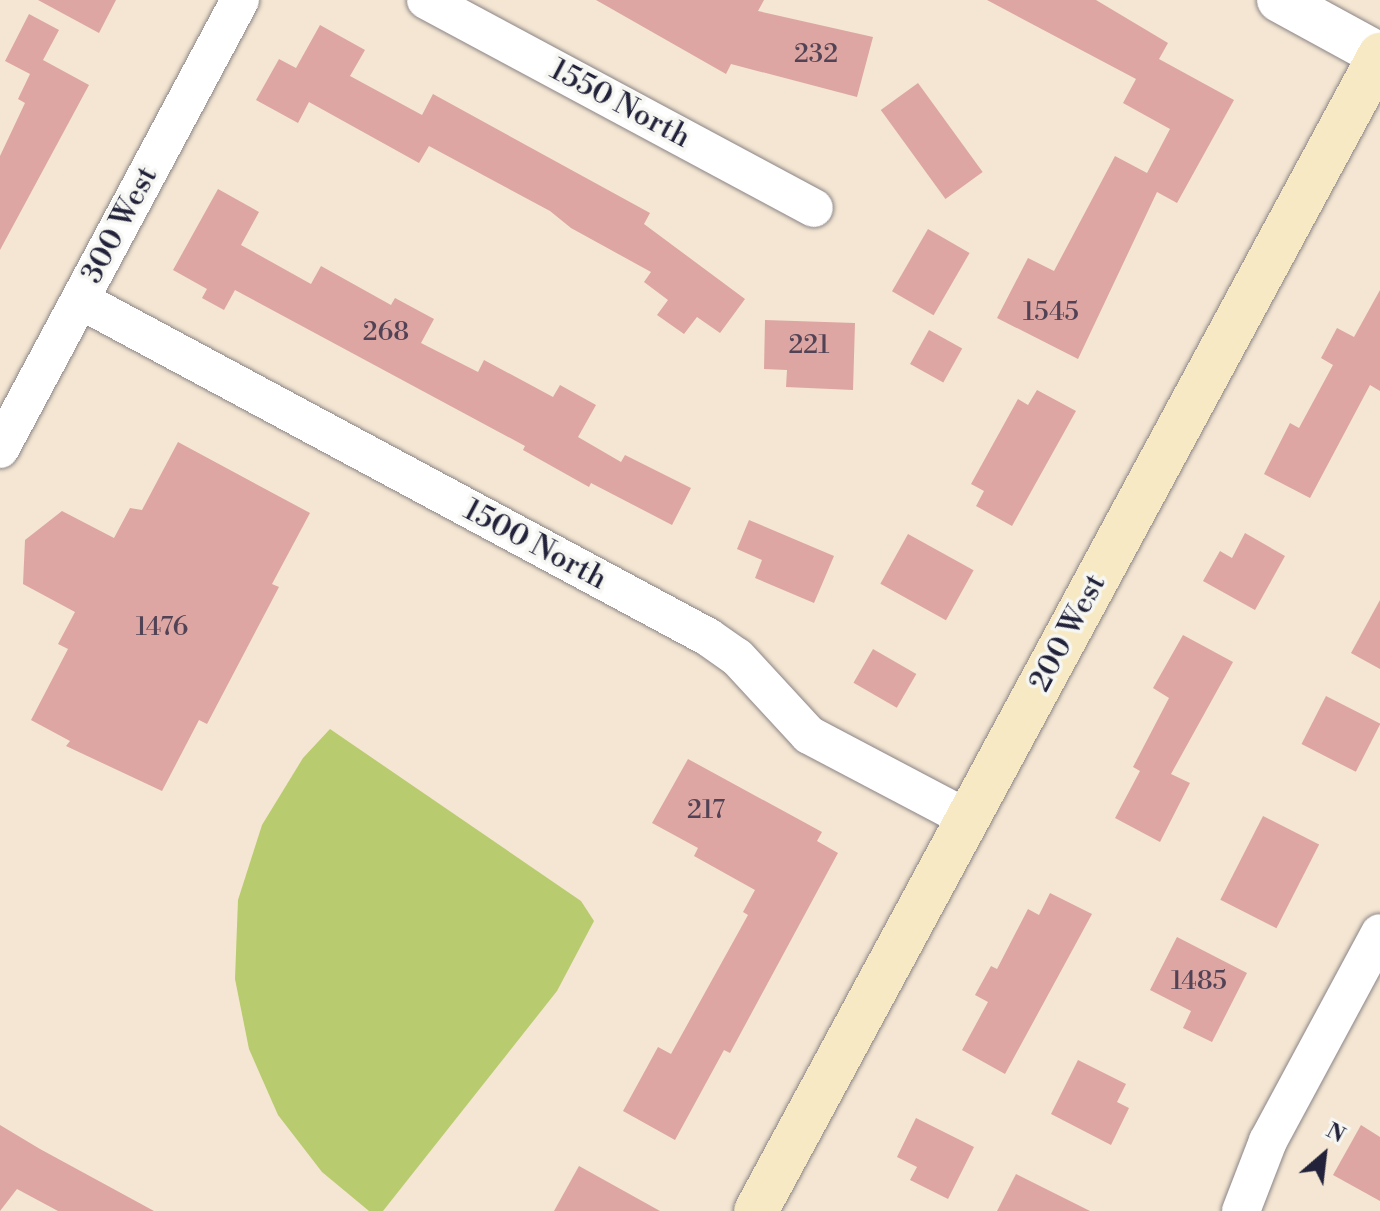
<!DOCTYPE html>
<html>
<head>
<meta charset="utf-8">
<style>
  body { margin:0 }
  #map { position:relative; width:1380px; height:1211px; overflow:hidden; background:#f4e6d2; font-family:"Libre Bodoni",serif }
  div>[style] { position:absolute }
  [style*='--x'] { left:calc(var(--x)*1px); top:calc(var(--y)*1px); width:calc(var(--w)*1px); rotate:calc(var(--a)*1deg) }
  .green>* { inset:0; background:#b8cb6e }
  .building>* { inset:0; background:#dda6a2; transform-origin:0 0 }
  .roads { filter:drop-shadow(0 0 2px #8b8486) drop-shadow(0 0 2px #8b8486) }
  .minor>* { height:38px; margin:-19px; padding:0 19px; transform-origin:19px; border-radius:19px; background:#fff }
  .tertiary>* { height:44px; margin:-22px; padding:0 22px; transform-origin:22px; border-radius:22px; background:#fff }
  .secondary>* { height:44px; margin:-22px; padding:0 22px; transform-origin:22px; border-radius:22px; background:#f6e9c3 }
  span { translate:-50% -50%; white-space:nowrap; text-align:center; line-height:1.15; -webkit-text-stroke:7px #f6f6f2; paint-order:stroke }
  .number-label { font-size:26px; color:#514355 }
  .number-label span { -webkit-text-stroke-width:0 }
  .street-label { font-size:30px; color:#22223b }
  .north { position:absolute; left:1284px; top:1115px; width:80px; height:80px; -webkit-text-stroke:6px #f6f6f2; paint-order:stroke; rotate:28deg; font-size:22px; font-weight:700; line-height:32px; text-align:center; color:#22223b }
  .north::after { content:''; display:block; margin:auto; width:28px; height:36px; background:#22223b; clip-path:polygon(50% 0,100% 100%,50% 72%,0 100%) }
</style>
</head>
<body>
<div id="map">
  <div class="green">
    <div style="clip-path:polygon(330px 729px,581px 901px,594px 921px,557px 991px,383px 1211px,369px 1211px,322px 1172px,278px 1115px,249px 1049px,235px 979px,238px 900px,262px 825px,303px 758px)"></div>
  </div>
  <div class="building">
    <div style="clip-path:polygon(38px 0,116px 0,99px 33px)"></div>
    <div style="clip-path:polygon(596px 0,764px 0,758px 11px,873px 37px,857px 97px,731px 64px,726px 74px)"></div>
    <div style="clip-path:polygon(987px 0,1096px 0,1168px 43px,1159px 59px,1234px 100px,1177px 203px,1157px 192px,1078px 359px,997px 318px,1028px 258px,1054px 271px,1115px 156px,1147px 173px,1170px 129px,1123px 103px,1136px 79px)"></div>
    <div style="clip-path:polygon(29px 14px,59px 30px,43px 60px,89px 85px,0 250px,0 156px,25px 103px,18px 99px,30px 74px,5px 61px)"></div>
    <div style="clip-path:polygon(320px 25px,365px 50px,350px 76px,422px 115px,433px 94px,650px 213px,644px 224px,745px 299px,720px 333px,697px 317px,684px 334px,657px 315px,668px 300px,644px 282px,651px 272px,571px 228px,550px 211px,429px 146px,419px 163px,309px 102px,298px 123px,256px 100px,279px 59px,296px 68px)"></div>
    <div style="left:918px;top:83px;width:110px;height:46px;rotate:54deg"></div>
    <div style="clip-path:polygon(218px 189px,259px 212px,241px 245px,311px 284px,321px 266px,391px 305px,395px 298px,434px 319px,421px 343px,478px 372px,484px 360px,553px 397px,560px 385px,596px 405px,578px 437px,621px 462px,625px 455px,691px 488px,672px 525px,591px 483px,589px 487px,523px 450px,525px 446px,235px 290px,224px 310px,202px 298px,207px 289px,173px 270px)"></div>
    <div style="left:928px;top:229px;width:48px;height:72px;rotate:30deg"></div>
    <div style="clip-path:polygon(1380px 290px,1380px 391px,1370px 385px,1310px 498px,1264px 474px,1290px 423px,1299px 428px,1333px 365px,1321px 358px,1337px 328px,1354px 337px)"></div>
    <div style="clip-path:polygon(765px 320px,855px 323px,853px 390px,786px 387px,787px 370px,764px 369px)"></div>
    <div style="left:929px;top:330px;width:38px;height:39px;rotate:29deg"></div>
    <div style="clip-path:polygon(1037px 390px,1076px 411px,1012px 526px,976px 506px,984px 491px,971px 484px,1018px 399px,1028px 405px)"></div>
    <div style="clip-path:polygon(178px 442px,310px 513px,272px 584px,279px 587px,207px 724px,199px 720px,162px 791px,66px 746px,70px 741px,31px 720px,68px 649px,58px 644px,75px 612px,23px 584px,25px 540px,62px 511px,114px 538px,130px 508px,142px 510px)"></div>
    <div style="clip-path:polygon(749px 520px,834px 556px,814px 603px,755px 578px,762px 560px,737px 549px)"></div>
    <div style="clip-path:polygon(1245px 533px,1285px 556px,1255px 610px,1203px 581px,1220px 551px,1232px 558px)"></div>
    <div style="left:908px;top:534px;width:75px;height:57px;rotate:29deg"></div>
    <div style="clip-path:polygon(1380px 600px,1380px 669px,1351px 653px)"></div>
    <div style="clip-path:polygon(1183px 635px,1233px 662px,1171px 774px,1190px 783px,1160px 842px,1115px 818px,1140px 771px,1133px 767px,1169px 698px,1153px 688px)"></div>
    <div style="left:873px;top:649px;width:50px;height:39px;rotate:30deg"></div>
    <div style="left:1326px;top:696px;width:61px;height:54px;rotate:27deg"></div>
    <div style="clip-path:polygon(688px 759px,822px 832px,817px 841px,838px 853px,730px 1053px,724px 1050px,675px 1140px,623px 1111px,658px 1047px,671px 1054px,748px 915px,743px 912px,755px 890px,694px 856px,698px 848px,652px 823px)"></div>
    <div style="left:1263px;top:816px;width:63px;height:94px;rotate:27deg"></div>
    <div style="clip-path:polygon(1050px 893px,1092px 914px,1005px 1074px,962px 1050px,988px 1002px,975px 995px,991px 966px,997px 969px,1028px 909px,1039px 915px)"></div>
    <div style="clip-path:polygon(1177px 937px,1247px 973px,1212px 1042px,1183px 1028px,1191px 1011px,1150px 990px)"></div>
    <div style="clip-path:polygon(1078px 1060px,1126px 1084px,1117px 1102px,1129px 1108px,1111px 1145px,1051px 1114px)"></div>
    <div style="clip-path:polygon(916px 1118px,974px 1147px,948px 1199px,910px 1180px,917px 1167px,897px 1157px)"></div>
    <div style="clip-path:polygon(0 1125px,40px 1149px,154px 1211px,58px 1211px,17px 1189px,0 1211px)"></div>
    <div style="clip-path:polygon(1361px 1125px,1380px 1137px,1380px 1201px,1333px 1175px)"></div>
    <div style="clip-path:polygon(579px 1166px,660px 1211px,554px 1211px)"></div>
    <div style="clip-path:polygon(1016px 1174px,1090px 1211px,997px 1211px)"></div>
  </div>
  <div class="roads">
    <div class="minor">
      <div style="--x:426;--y:0;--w:440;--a:28.2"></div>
      <div style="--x:80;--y:300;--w:713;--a:28.22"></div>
      <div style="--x:708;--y:637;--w:35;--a:35"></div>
      <div style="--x:737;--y:657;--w:106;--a:47.3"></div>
      <div style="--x:809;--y:735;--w:180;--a:27.8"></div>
      <div style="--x:0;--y:449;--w:509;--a:-61.87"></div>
      <div style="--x:1241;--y:1211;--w:75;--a:-68.9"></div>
      <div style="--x:1268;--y:1141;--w:236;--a:-61.7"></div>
    </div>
    <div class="tertiary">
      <div style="--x:1279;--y:0;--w:115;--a:28.6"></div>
    </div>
    <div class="secondary">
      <div style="--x:756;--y:1211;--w:1314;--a:-61.64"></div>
    </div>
  </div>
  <div class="number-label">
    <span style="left:816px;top:55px">232</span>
    <span style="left:1051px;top:313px">1545</span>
    <span style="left:386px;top:333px">268</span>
    <span style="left:809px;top:346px">221</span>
    <span style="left:162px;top:628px">1476</span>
    <span style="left:706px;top:811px">217</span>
    <span style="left:1199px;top:982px">1485</span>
  </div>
  <div class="street-label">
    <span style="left:620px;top:104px;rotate:28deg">1550 North</span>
    <span style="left:120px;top:225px;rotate:-62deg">300 West</span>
    <span style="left:535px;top:545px;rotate:28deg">1500 North</span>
    <span style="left:1068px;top:633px;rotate:-62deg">200 West</span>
  </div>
  <div class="north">N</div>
</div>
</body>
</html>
